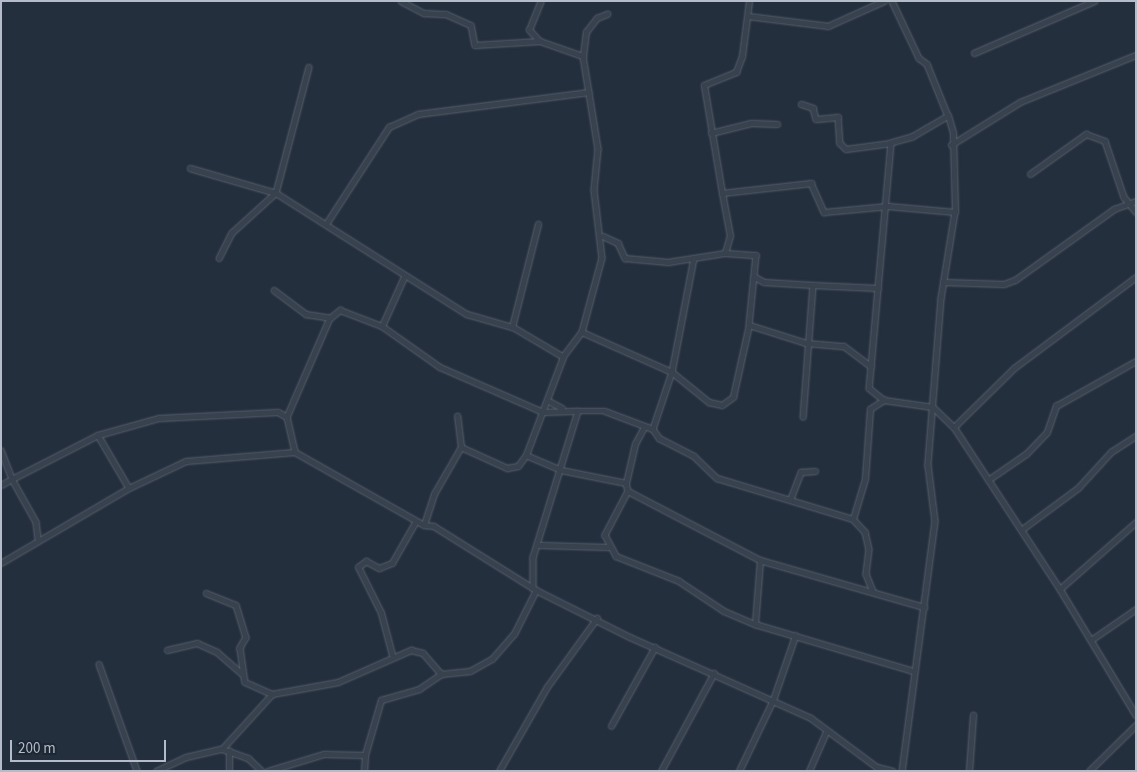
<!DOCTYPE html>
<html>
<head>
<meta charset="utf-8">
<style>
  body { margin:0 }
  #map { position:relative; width:1137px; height:772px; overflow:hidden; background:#242f3e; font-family:"Source Sans 3",sans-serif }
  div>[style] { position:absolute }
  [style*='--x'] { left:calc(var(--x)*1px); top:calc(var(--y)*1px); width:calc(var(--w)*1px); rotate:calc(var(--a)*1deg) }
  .roads { filter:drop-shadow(0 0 1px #565f6c) drop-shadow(0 0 1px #565f6c) }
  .street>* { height:4.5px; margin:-2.25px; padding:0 2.25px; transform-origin:2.25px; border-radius:2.25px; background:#38414e }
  span { translate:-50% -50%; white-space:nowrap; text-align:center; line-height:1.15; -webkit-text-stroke:4.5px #1d2633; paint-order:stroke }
  .frame { position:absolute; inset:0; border:2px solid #b4bcc9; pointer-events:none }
  .scale { position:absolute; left:10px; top:740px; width:156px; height:22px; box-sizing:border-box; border:2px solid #b4bcc9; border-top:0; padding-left:6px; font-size:15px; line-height:18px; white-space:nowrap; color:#b4bcc9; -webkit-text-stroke:4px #1d2633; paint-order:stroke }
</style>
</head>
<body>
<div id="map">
  <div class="roads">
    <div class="street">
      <div style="--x:401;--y:1;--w:26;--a:28"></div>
      <div style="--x:424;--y:13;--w:22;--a:3"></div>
      <div style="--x:446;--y:14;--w:27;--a:24"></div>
      <div style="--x:471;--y:25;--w:20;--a:79"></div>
      <div style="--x:475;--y:45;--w:65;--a:-3.5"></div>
      <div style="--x:540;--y:41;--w:46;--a:19.2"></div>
      <div style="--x:583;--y:56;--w:94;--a:80.8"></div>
      <div style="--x:598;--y:149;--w:41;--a:95.6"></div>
      <div style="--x:594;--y:190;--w:68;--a:83.3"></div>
      <div style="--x:602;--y:258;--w:77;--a:105.1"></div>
      <div style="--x:582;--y:332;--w:31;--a:127"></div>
      <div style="--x:892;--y:1;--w:63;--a:64.7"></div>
      <div style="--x:919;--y:58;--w:10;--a:37"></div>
      <div style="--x:927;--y:64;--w:56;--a:68"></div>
      <div style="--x:748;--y:16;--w:81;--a:7.1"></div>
      <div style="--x:828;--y:26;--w:61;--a:-24.1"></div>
      <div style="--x:539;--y:41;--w:15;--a:-132"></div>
      <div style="--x:529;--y:30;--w:31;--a:-68"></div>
      <div style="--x:974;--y:53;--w:131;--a:-23.4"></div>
      <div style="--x:583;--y:56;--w:24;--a:-83"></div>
      <div style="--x:586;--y:32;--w:18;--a:-52"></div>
      <div style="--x:597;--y:18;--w:11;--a:-22"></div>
      <div style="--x:309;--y:67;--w:130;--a:104.7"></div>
      <div style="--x:276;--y:193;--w:226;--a:32.4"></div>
      <div style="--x:467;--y:314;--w:47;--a:16.1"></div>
      <div style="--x:512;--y:327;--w:106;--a:-75.8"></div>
      <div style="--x:801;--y:104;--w:13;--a:18"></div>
      <div style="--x:813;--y:108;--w:11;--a:75"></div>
      <div style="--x:816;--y:119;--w:22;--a:-5"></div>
      <div style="--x:838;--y:117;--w:26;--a:86"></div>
      <div style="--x:840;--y:143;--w:8;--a:45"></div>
      <div style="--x:846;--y:149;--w:45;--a:-7.6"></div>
      <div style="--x:711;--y:133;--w:41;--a:-14"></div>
      <div style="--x:751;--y:123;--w:26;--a:2"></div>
      <div style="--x:951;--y:145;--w:81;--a:-31.9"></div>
      <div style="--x:1020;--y:102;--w:125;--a:-22.1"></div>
      <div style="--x:190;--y:168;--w:90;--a:16.2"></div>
      <div style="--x:276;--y:193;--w:59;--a:137.7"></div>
      <div style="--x:232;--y:233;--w:28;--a:117"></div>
      <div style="--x:1030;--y:174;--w:69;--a:-35.5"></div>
      <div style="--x:1086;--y:134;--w:20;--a:20"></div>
      <div style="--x:1105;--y:141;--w:59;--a:71.3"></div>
      <div style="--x:1124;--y:197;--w:19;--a:51"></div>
      <div style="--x:722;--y:193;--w:109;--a:-99.5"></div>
      <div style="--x:704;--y:85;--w:35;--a:-22"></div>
      <div style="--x:736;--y:72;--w:17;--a:-69"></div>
      <div style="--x:742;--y:56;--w:55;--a:-82.7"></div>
      <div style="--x:955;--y:212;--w:79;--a:-91.5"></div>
      <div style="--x:953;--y:133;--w:18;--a:-106"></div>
      <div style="--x:948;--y:116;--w:42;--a:149.7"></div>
      <div style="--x:912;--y:137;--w:22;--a:164"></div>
      <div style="--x:891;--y:143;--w:246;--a:95.1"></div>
      <div style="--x:869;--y:388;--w:19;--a:39"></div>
      <div style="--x:884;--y:400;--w:49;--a:8.1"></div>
      <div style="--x:933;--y:407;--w:29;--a:44"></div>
      <div style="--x:954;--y:427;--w:194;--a:56.8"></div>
      <div style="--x:1060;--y:589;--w:147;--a:58.9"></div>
      <div style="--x:326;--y:224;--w:116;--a:-57"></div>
      <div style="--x:389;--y:127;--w:32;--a:-24"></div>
      <div style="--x:418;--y:114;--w:172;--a:-7.3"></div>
      <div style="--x:603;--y:236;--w:17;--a:25"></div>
      <div style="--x:618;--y:243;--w:17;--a:65"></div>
      <div style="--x:625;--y:258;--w:43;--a:5.3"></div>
      <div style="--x:668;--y:262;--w:58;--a:-9"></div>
      <div style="--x:725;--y:253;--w:31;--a:4"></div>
      <div style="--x:756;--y:255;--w:70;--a:95.7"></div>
      <div style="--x:725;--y:253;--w:18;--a:-74"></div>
      <div style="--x:730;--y:236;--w:44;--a:-100.5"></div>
      <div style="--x:722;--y:193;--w:90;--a:-6.4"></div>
      <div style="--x:811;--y:183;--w:32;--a:66"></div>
      <div style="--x:824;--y:212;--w:64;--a:-5.4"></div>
      <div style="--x:888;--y:206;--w:67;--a:5.1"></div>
      <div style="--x:955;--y:212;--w:87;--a:99.2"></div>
      <div style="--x:941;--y:298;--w:168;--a:94.5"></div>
      <div style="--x:928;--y:465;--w:56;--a:82.9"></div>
      <div style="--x:935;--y:521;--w:252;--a:97.5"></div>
      <div style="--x:694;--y:258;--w:116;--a:100.9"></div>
      <div style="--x:672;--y:372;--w:48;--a:39"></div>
      <div style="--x:709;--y:402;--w:13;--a:13"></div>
      <div style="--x:722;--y:405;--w:14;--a:-36"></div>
      <div style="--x:733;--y:397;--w:74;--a:-77.5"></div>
      <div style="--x:749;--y:325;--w:60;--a:17.5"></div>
      <div style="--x:806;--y:343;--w:38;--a:5"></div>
      <div style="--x:844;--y:346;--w:34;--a:37"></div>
      <div style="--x:755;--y:277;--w:10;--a:29"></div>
      <div style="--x:764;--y:282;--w:49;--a:3.5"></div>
      <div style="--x:813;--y:285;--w:132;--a:94.3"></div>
      <div style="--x:943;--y:282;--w:61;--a:1.9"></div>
      <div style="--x:1004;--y:284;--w:12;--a:-20"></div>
      <div style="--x:1015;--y:280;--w:122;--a:-35.6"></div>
      <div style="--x:1114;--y:209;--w:23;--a:-20"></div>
      <div style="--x:813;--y:285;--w:65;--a:2.6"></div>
      <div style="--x:274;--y:290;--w:40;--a:37"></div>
      <div style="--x:306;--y:314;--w:24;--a:9"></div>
      <div style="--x:330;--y:318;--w:108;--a:113.5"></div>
      <div style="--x:330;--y:318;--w:13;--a:-39"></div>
      <div style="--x:340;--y:310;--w:45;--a:20.9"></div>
      <div style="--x:382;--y:326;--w:71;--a:35.3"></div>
      <div style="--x:440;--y:367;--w:112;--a:23.6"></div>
      <div style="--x:543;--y:412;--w:35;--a:-2"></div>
      <div style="--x:578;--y:411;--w:153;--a:107.1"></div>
      <div style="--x:533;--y:557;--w:31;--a:90"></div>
      <div style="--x:382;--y:326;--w:54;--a:-65.8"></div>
      <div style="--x:582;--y:332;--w:98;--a:24"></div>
      <div style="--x:672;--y:372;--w:60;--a:108.4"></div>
      <div style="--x:547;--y:400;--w:17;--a:28"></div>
      <div style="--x:578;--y:411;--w:27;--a:0"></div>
      <div style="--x:605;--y:411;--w:51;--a:20.6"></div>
      <div style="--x:653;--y:429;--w:11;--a:56"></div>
      <div style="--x:659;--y:438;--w:39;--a:27"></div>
      <div style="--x:694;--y:456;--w:32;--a:44"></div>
      <div style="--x:717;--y:478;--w:142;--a:16.8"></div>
      <div style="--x:853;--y:519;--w:18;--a:47"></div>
      <div style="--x:865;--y:532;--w:17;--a:77"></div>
      <div style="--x:869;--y:549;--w:25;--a:97"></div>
      <div style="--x:866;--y:574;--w:18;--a:68"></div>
      <div style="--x:954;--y:427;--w:84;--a:-44.5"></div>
      <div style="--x:1014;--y:368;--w:152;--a:-36.7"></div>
      <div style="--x:98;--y:435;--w:61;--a:59.7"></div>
      <div style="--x:129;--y:488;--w:63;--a:-25.3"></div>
      <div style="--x:186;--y:461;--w:109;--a:-4.7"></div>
      <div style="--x:461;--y:447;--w:51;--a:24.5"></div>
      <div style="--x:507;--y:468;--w:11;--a:-10"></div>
      <div style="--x:518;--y:466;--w:14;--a:-54"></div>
      <div style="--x:526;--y:455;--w:105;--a:-69.3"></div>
      <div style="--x:563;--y:357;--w:59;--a:-149.5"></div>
      <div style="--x:1;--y:450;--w:31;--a:69"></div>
      <div style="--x:12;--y:479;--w:97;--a:-27.1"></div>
      <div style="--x:98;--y:435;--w:63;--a:-15.6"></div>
      <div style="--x:159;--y:418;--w:119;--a:-2.9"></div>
      <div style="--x:278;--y:412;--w:10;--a:29"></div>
      <div style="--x:287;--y:417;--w:36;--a:77"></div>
      <div style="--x:295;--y:452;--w:148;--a:29.5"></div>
      <div style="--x:424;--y:525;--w:33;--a:-72"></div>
      <div style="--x:434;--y:494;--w:54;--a:-60.1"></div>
      <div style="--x:461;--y:447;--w:31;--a:-97"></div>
      <div style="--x:526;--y:455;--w:38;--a:23"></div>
      <div style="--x:561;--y:470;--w:66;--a:11.3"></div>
      <div style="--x:626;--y:483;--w:8;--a:76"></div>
      <div style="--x:628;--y:491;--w:149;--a:27.6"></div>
      <div style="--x:760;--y:560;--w:171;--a:16"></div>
      <div style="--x:988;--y:480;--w:46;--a:-34.4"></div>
      <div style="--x:1026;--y:454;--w:30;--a:-46"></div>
      <div style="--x:1047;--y:432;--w:28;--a:-71"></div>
      <div style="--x:1056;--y:406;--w:92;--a:-29.4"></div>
      <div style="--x:626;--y:483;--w:40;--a:-77"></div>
      <div style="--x:635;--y:444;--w:19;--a:-62"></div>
      <div style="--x:1;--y:485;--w:13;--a:-29"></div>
      <div style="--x:12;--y:479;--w:49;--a:60.8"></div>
      <div style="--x:36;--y:522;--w:16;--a:83"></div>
      <div style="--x:628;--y:491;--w:50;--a:117.6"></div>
      <div style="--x:605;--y:535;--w:24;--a:62"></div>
      <div style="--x:616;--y:556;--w:68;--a:21.6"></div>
      <div style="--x:679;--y:581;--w:54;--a:33.7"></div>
      <div style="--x:724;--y:611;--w:34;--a:23"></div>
      <div style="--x:755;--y:624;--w:166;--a:16.5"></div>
      <div style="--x:790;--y:500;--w:30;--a:-69"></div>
      <div style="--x:801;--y:472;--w:14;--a:-4"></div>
      <div style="--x:853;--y:519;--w:42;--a:-73.3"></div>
      <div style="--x:865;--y:479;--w:70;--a:-85.9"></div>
      <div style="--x:870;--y:409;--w:17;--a:-33"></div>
      <div style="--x:424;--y:525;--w:10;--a:6"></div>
      <div style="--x:434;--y:526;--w:120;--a:32.1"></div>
      <div style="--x:536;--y:590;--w:105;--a:26.6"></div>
      <div style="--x:630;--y:637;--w:198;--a:24.1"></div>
      <div style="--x:811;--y:718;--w:82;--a:36.6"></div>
      <div style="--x:877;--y:767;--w:16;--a:14"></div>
      <div style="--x:1021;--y:530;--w:71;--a:-36.4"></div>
      <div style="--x:1078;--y:488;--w:49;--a:-47.5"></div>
      <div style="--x:1111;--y:452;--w:30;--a:-33"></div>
      <div style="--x:540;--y:545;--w:68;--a:1.7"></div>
      <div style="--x:1;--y:563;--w:148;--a:-30.4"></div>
      <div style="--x:1060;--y:589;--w:101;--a:-41.4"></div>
      <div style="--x:206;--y:593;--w:32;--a:22"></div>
      <div style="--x:236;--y:605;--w:34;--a:73"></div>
      <div style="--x:246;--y:637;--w:13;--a:119"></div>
      <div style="--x:240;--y:648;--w:34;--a:82"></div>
      <div style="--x:245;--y:682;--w:30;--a:24"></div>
      <div style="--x:755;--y:624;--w:64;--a:-85.5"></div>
      <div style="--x:1091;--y:640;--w:55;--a:-34.6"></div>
      <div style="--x:167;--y:650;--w:31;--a:-13"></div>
      <div style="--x:197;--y:643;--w:22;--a:24"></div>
      <div style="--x:217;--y:652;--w:35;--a:41"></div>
      <div style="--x:392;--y:655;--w:43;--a:-104.7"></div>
      <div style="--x:381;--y:613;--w:51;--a:-116.6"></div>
      <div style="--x:358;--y:567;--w:10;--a:-37"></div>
      <div style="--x:366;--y:561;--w:15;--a:28"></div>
      <div style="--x:379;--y:568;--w:14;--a:-21"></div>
      <div style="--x:392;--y:563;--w:48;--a:-60.3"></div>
      <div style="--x:99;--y:664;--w:114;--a:70.4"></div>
      <div style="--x:611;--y:726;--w:90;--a:-60.9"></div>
      <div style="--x:222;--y:749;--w:74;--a:-47.7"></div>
      <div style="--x:272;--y:694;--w:67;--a:-10.3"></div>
      <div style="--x:338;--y:682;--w:80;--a:-23.7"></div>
      <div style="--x:411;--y:650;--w:12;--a:14"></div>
      <div style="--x:423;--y:653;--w:28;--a:49"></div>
      <div style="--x:156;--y:771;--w:33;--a:-25"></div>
      <div style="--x:186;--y:757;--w:37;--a:-13"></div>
      <div style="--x:222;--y:749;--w:28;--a:19"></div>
      <div style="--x:248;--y:758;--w:19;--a:43"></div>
      <div style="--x:229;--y:771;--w:20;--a:-90"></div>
      <div style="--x:268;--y:771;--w:59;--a:-16.9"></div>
      <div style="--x:324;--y:754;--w:41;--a:1.4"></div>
      <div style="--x:365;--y:755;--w:57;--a:-73.8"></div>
      <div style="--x:381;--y:700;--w:40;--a:-16"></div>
      <div style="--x:419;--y:689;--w:27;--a:-34"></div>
      <div style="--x:441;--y:674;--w:29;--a:-6"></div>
      <div style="--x:470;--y:671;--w:25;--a:-29"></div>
      <div style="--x:492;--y:659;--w:33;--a:-49"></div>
      <div style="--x:514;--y:634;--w:49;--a:-63.4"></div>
      <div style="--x:364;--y:771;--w:16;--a:-86"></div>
      <div style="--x:499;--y:771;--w:97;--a:-60.3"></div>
      <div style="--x:547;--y:687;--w:85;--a:-54.1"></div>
      <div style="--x:661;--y:771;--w:111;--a:-61.6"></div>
      <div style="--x:739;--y:771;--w:79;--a:-64.4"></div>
      <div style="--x:773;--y:700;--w:68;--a:-71"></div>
      <div style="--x:809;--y:771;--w:43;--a:-66.4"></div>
      <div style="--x:969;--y:771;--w:56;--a:-85.9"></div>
      <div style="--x:1089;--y:771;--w:66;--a:-44.4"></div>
    </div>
  </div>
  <div class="frame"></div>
  <div class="scale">200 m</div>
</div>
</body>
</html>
